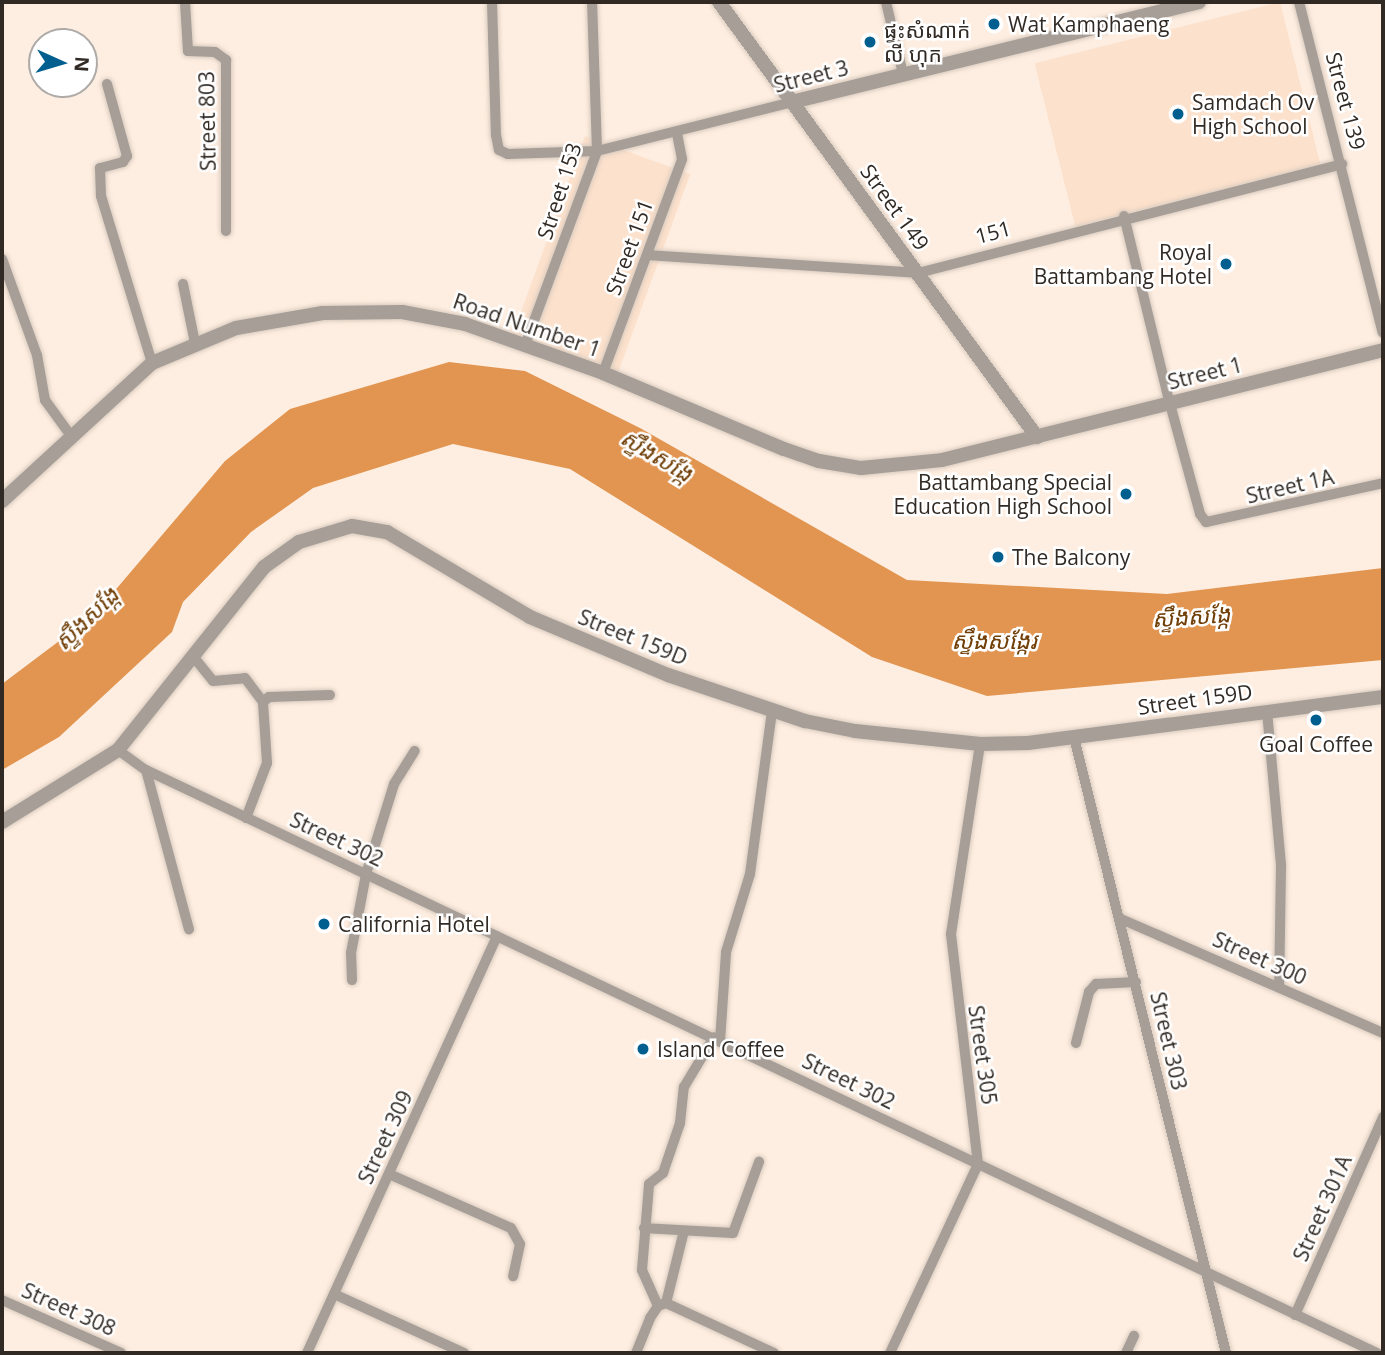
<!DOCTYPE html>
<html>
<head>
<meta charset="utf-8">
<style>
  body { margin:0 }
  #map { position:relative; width:1385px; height:1355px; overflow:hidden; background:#feeee1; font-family:"Open Sans","Noto Sans Khmer",sans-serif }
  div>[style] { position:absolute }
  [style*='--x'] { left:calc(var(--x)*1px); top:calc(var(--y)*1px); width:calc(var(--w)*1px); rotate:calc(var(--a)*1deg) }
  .built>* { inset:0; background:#fce1cc; transform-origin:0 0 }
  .water>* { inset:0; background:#e29551 }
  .roads { filter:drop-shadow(0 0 2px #d9cbbf) drop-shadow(0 0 2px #d9cbbf) }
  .minor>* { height:10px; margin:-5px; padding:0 5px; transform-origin:5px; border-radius:5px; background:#a69e97 }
  .tertiary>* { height:14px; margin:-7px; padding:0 7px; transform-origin:7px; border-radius:7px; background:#a69e97 }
  .dots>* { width:19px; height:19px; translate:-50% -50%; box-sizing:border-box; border:4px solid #fff; border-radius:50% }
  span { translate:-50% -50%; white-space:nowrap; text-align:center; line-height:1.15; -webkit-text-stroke:5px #fff; paint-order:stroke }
  .poi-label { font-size:21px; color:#312a24 }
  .left { translate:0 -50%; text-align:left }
  .right { translate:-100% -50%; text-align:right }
  .street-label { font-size:21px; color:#312a24 }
  .water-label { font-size:23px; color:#713f08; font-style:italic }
  .frame { position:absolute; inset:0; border:4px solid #312a24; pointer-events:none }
  .north { position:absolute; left:28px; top:28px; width:70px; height:70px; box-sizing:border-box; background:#fff; border:2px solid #adaaa7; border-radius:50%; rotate:94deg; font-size:19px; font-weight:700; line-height:28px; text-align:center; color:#312a24 }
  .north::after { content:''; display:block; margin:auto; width:24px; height:32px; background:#005f8f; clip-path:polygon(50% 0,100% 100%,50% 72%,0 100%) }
</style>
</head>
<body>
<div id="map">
  <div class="built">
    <div style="left:1280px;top:2px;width:168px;height:253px;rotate:76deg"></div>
    <div style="left:585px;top:136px;width:112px;height:218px;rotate:20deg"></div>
  </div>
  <div class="water">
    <div style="clip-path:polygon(449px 362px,525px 371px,640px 428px,907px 580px,1167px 594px,1383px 568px,1383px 660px,987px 696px,872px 657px,570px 469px,453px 444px,313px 488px,251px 532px,183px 602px,172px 632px,59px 737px,2px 770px,2px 684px,95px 614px,225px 461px,290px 409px)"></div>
  </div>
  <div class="roads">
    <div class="minor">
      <div style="--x:185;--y:2;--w:49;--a:86.5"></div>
      <div style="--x:188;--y:51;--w:27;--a:2"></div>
      <div style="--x:215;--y:52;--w:14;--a:36"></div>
      <div style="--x:226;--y:60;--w:171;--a:90"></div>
      <div style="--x:492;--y:2;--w:133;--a:88.3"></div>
      <div style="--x:496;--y:135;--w:15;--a:79"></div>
      <div style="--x:499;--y:150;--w:10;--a:24"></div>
      <div style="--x:508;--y:154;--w:89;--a:-1.9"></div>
      <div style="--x:597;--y:151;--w:201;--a:-14.1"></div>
      <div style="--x:886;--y:2;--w:74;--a:76.7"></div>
      <div style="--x:1299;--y:2;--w:341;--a:75.8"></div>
      <div style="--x:107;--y:84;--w:75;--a:74.5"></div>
      <div style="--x:127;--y:156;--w:7;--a:124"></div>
      <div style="--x:123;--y:162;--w:24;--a:165"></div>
      <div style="--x:100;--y:168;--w:28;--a:88"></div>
      <div style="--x:101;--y:196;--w:175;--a:73"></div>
      <div style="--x:1124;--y:216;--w:194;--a:76.3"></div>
      <div style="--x:1170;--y:404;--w:114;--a:74.7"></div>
      <div style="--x:1200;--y:514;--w:10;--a:53"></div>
      <div style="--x:1206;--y:522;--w:181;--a:-12.4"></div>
      <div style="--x:648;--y:255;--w:271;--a:3.8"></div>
      <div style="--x:918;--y:273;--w:438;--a:-14.4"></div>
      <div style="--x:2;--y:259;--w:102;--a:70"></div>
      <div style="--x:37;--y:355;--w:46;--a:79.9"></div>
      <div style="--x:45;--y:400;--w:44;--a:54.2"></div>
      <div style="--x:183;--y:284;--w:60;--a:78.5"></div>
      <div style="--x:525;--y:345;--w:207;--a:-69.6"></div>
      <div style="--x:597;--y:151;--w:149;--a:-91.9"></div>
      <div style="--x:603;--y:373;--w:228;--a:-69.7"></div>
      <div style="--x:682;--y:159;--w:26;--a:-101"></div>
      <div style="--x:192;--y:655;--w:33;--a:51"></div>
      <div style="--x:213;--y:681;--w:32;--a:-5"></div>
      <div style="--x:245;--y:678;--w:30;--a:53"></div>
      <div style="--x:1267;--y:711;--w:156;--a:84.8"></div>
      <div style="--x:1281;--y:866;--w:121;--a:90.9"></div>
      <div style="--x:1074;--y:737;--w:634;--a:76.14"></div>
      <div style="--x:118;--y:750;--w:34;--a:36"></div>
      <div style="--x:146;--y:770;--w:1362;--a:25.34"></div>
      <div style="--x:146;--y:770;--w:165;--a:74.9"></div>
      <div style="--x:246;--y:818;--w:59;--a:-69.1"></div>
      <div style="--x:267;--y:763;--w:61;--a:-93.8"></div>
      <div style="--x:263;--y:702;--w:8;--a:-40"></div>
      <div style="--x:269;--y:697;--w:61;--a:-1.9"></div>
      <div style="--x:1121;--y:919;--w:286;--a:23.5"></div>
      <div style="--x:352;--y:980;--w:27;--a:-92"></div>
      <div style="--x:351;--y:953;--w:80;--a:-79.2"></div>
      <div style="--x:366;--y:874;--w:94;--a:-72.7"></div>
      <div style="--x:394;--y:784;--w:39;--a:-58"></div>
      <div style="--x:720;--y:1041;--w:89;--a:-86.1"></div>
      <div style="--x:726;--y:952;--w:82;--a:-72.9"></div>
      <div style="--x:750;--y:874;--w:164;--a:-82.3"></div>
      <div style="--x:1076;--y:1043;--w:53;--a:-75.7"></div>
      <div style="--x:1089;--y:992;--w:11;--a:-49"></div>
      <div style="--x:1096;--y:984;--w:40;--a:-2.9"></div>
      <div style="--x:389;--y:1174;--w:133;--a:23.9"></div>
      <div style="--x:511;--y:1228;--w:18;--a:61"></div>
      <div style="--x:520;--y:1244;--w:33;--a:102"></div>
      <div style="--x:644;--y:1228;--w:89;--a:3.2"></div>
      <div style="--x:733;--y:1233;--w:76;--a:-69.9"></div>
      <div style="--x:334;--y:1294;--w:143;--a:24.4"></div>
      <div style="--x:2;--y:1300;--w:130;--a:24"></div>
      <div style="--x:666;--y:1303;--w:74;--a:-76"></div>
      <div style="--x:658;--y:1306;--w:39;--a:-114"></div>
      <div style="--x:642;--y:1270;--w:86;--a:-85.3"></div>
      <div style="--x:649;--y:1184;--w:18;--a:-38"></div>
      <div style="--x:663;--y:1173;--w:53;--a:-71.2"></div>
      <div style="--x:680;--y:1123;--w:36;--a:-84"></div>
      <div style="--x:684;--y:1087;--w:58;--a:-59"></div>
      <div style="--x:1295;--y:1315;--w:217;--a:-66"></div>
      <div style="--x:307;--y:1353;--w:458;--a:-65.5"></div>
      <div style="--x:636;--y:1353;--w:38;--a:-68"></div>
      <div style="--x:650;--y:1318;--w:14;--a:-56"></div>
      <div style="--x:658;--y:1306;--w:9;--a:-21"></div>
      <div style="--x:666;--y:1303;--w:119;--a:24.8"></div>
      <div style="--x:890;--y:1353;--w:208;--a:-65"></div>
      <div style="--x:978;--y:1164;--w:232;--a:-96.7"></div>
      <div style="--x:951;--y:934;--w:192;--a:-81.3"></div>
      <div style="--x:1126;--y:1353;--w:19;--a:-65"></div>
    </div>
    <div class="tertiary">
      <div style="--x:719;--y:2;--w:539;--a:53.83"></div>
      <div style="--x:792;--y:102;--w:419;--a:-13.8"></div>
      <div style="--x:2;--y:501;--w:204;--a:-42.6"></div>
      <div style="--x:152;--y:363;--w:91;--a:-22.6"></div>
      <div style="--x:236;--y:328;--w:88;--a:-9.8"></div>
      <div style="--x:323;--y:313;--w:79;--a:-0.7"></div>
      <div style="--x:402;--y:312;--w:64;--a:10.8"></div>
      <div style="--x:465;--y:324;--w:146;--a:19.5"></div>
      <div style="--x:603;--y:373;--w:196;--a:22.8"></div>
      <div style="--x:784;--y:449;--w:37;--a:19"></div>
      <div style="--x:819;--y:461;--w:43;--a:9.5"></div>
      <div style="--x:861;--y:468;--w:81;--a:-5.6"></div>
      <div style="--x:942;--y:460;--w:455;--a:-14"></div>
      <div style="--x:2;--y:822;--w:137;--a:-31.8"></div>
      <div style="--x:118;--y:750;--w:234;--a:-51.4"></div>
      <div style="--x:264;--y:567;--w:43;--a:-35.5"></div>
      <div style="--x:299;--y:542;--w:55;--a:-16.8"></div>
      <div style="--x:352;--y:526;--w:36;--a:10"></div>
      <div style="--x:387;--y:532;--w:166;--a:30.7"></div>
      <div style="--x:530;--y:617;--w:150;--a:22.8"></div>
      <div style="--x:668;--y:675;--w:145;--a:18.6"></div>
      <div style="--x:805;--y:721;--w:51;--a:11.3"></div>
      <div style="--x:855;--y:731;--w:126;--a:5.9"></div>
      <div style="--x:980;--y:744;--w:48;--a:-1.2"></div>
      <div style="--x:1028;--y:743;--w:358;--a:-7.4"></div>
    </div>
  </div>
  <div class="dots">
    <div style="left:994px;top:24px;background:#005f8f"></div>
    <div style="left:870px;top:42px;background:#005f8f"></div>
    <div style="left:1178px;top:114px;background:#005f8f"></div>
    <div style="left:1226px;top:264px;background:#005f8f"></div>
    <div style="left:1126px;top:494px;background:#005f8f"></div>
    <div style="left:998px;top:557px;background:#005f8f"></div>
    <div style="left:1316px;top:720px;background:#005f8f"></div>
    <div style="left:324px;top:924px;background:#005f8f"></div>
    <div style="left:643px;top:1049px;background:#005f8f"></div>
  </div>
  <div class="poi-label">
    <span class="left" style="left:1008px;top:24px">Wat Kamphaeng</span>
    <span class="left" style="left:884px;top:42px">ផ្ទះសំណាក់<br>លី ហុក</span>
    <span class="left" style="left:1192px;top:114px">Samdach Ov<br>High School</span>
    <span class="right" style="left:1212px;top:264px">Royal<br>Battambang Hotel</span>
    <span class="right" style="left:1112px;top:494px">Battambang Special<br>Education High School</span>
    <span class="left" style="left:1012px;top:557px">The Balcony</span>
    <span style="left:1316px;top:744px">Goal Coffee</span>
    <span class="left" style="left:338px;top:924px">California Hotel</span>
    <span class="left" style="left:657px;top:1049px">Island Coffee</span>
  </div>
  <div class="street-label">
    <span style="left:811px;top:76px;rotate:-14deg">Street 3</span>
    <span style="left:1346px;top:101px;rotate:75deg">Street 139</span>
    <span style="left:207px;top:121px;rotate:-91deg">Street 803</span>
    <span style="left:559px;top:191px;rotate:-72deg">Street 153</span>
    <span style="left:895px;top:207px;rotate:54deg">Street 149</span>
    <span style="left:993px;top:232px;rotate:-15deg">151</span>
    <span style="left:629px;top:247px;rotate:-70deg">Street 151</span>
    <span style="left:527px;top:325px;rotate:19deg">Road Number 1</span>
    <span style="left:1205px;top:373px;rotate:-14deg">Street 1</span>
    <span style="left:1290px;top:486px;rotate:-13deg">Street 1A</span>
    <span style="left:633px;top:637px;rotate:22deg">Street 159D</span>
    <span style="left:1195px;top:699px;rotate:-8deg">Street 159D</span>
    <span style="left:337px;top:839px;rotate:25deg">Street 302</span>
    <span style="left:1260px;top:958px;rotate:24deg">Street 300</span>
    <span style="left:1169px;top:1041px;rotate:77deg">Street 303</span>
    <span style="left:983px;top:1055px;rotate:82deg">Street 305</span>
    <span style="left:849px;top:1081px;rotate:26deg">Street 302</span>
    <span style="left:385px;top:1137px;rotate:-65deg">Street 309</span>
    <span style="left:1322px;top:1208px;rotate:-66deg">Street 301A</span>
    <span style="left:69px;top:1309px;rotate:24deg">Street 308</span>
  </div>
  <div class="water-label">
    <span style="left:657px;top:455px;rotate:31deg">ស្ទឹងសង្កែ</span>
    <span style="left:1191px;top:616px;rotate:-4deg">ស្ទឹងសង្កែ</span>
    <span style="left:86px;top:618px;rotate:-44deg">ស្ទឹងសង្កែ</span>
    <span style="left:994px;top:640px">ស្ទឹងសង្កែរ</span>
  </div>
  <div class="frame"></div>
  <div class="north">N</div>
</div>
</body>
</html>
